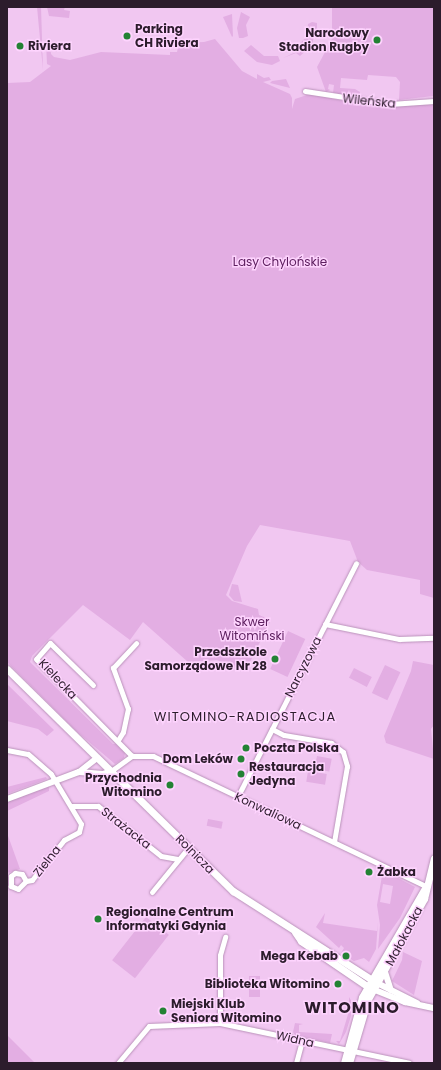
<!DOCTYPE html>
<html>
<head>
<meta charset="utf-8">
<style>
  body { margin:0 }
  #map { position:relative; width:441px; height:1070px; overflow:hidden; background:#f1c7f1; font-family:Poppins,sans-serif }
  div>[style] { position:absolute }
  [style*='--x'] { left:calc(var(--x)*1px); top:calc(var(--y)*1px); width:calc(var(--w)*1px); rotate:calc(var(--a)*1deg) }
  .green>* { inset:0; background:#e3aee3; transform-origin:0 0 }
  .roads { filter:drop-shadow(0 0 1px #ba92ba) drop-shadow(0 0 1px #ba92ba) }
  .minor>* { height:5px; margin:-2.5px; padding:0 2.5px; transform-origin:2.5px; border-radius:2.5px; background:#fff }
  .tertiary>* { height:6px; margin:-3px; padding:0 3px; transform-origin:3px; border-radius:3px; background:#fff }
  .secondary>* { height:7px; margin:-3.5px; padding:0 3.5px; transform-origin:3.5px; border-radius:3.5px; background:#fff }
  .dots>* { width:11px; height:11px; translate:-50% -50%; box-sizing:border-box; border:2px solid #fed4fe; border-radius:50% }
  span { translate:-50% -50%; white-space:nowrap; text-align:center; line-height:1.15; -webkit-text-stroke:3px #fed4fe; paint-order:stroke }
  .poi-label { font-size:12px; color:#2c1c2c; font-weight:700 }
  .left { translate:0 -50%; text-align:left }
  .right { translate:-100% -50%; text-align:right }
  .street-label { font-size:12px; color:#2c1c2c }
  .park-label { font-size:12px; color:#5e2060 }
  .neighbourhood-label { font-size:13px; color:#2c1c2c; letter-spacing:1px }
  .district-label { font-size:16px; color:#2c1c2c; font-weight:700; letter-spacing:1px }
  .frame { position:absolute; inset:0; border:8px solid #2c1c2c; pointer-events:none }
</style>
</head>
<body>
<div id="map">
  <div class="green">
    <div style="clip-path:polygon(37px 7px,41px 7px,43px 70px)"></div>
    <div style="clip-path:polygon(47px 7px,65px 7px,64px 10px,70px 11px,69px 18px,49px 16px)"></div>
    <div style="clip-path:polygon(332px 7px,434px 7px,433px 96px,399px 100px,400px 82px,396px 77px,368px 75px,367px 80px,341px 78px,340px 88px,355px 89px,360px 92px,359px 97px,333px 93px,334px 85px,329px 84px,328px 89px,330px 90px,326px 92px,317px 67px,332px 39px)"></div>
    <div style="clip-path:polygon(241px 12px,250px 17px,246px 25px,248px 36px,243px 38px,239px 38px,237px 28px)"></div>
    <div style="clip-path:polygon(232px 14px,233px 36px,232px 37px,223px 17px)"></div>
    <div style="clip-path:polygon(312px 22px,317px 23px,317px 29px,311px 46px,300px 56px,296px 53px,283px 58px,296px 52px,295px 49px,307px 36px,308px 24px)"></div>
    <div style="clip-path:polygon(215px 39px,242px 71px,257px 79px,257px 74px,264px 78px,269px 77px,271px 80px,263px 82px,290px 94px,292px 98px,292px 109px,295px 99px,310px 94px,344px 101px,397px 106px,434px 103px,434px 598px,420px 594px,420px 580px,367px 570px,358px 562px,350px 541px,260px 525px,247px 546px,226px 595px,232px 601px,258px 609px,259px 615px,271px 620px,245px 672px,217px 660px,188px 662px,143px 622px,130px 640px,83px 605px,32px 656px,30px 662px,113px 744px,116px 744px,125px 753px,124px 758px,115px 764px,75px 730px,7px 662px,7px 83px,30px 82px,51px 66px,47px 64px,46px 43px,50px 45px,51px 54px,54px 57px,70px 60px,101px 52px,170px 55px,170px 52px,177px 52px,179px 43px,204px 42px)"></div>
    <div style="clip-path:polygon(251px 45px,264px 56px,278px 56px,280px 61px,272px 65px,257px 62px,244px 51px)"></div>
    <div style="clip-path:polygon(286px 79px,290px 88px,270px 83px,272px 81px)"></div>
    <div style="clip-path:polygon(232px 584px,238px 585px,242px 602px,234px 601px,229px 595px)"></div>
    <div style="left:288px;top:631px;width:19px;height:42px;rotate:25deg"></div>
    <div style="clip-path:polygon(413px 661px,434px 665px,434px 725px,431px 729px,434px 759px,386px 743px,384px 736px,411px 671px)"></div>
    <div style="left:385px;top:665px;width:17px;height:31px;rotate:25deg"></div>
    <div style="left:354px;top:668px;width:20px;height:11px;rotate:27deg"></div>
    <div style="clip-path:polygon(7px 684px,54px 730px,47px 736px,38px 729px,7px 721px)"></div>
    <div style="left:317px;top:756px;width:15px;height:13px;rotate:11deg"></div>
    <div style="left:308px;top:771px;width:19px;height:11px;rotate:9deg"></div>
    <div style="clip-path:polygon(46px 777px,47px 779px,7px 794px,7px 787px)"></div>
    <div style="clip-path:polygon(49px 786px,49px 791px,7px 811px,7px 802px)"></div>
    <div style="left:208px;top:819px;width:15px;height:7px;rotate:11deg"></div>
    <div style="clip-path:polygon(7px 833px,20px 869px,7px 873px)"></div>
    <div style="clip-path:polygon(evenodd,383px 870px,415px 887px,400px 918px,378px 949px,380px 925px,377px 905px,383px 870px,383px 884px,393px 886px,390px 904px,380px 902px,383px 884px)"></div>
    <div style="clip-path:polygon(325px 913px,323px 923px,377px 931px,378px 922px,376px 949px,369px 962px,364px 958px,354px 961px,344px 955px,341px 953px,344px 948px,341px 945px,339px 948px,316px 927px)"></div>
    <div style="left:146px;top:917px;width:29px;height:55px;rotate:38deg"></div>
    <div style="clip-path:polygon(403px 952px,422px 961px,414px 995px,392px 981px,402px 960px)"></div>
    <div style="left:249px;top:976px;width:11px;height:21px"></div>
    <div style="clip-path:polygon(349px 997px,354px 1006px,346px 1032px,339px 1044px,336px 1041px,340px 1041px,349px 1011px)"></div>
    <div style="clip-path:polygon(295px 1023px,303px 1024px,299px 1025px,299px 1032px,332px 1034px,330px 1043px,295px 1035px,293px 1032px)"></div>
    <div style="clip-path:polygon(7px 1035px,35px 1063px,7px 1063px)"></div>
  </div>
  <div class="roads">
    <div class="minor">
      <div style="--x:305;--y:91;--w:86;--a:8.7"></div>
      <div style="--x:390;--y:104;--w:44;--a:-3.9"></div>
      <div style="--x:325;--y:624;--w:76;--a:11.5"></div>
      <div style="--x:399;--y:639;--w:35;--a:-2"></div>
      <div style="--x:93;--y:685;--w:60;--a:-135.7"></div>
      <div style="--x:50;--y:643;--w:21;--a:131"></div>
      <div style="--x:36;--y:659;--w:136;--a:45.3"></div>
      <div style="--x:272;--y:729;--w:13;--a:27"></div>
      <div style="--x:284;--y:735;--w:48;--a:9.7"></div>
      <div style="--x:331;--y:743;--w:15;--a:37"></div>
      <div style="--x:343;--y:752;--w:15;--a:74"></div>
      <div style="--x:347;--y:766;--w:77;--a:99.7"></div>
      <div style="--x:118;--y:740;--w:9;--a:-58"></div>
      <div style="--x:123;--y:732;--w:24;--a:-78"></div>
      <div style="--x:128;--y:709;--w:44;--a:-110.1"></div>
      <div style="--x:113;--y:668;--w:34;--a:-47"></div>
      <div style="--x:7;--y:750;--w:21;--a:11"></div>
      <div style="--x:28;--y:754;--w:30;--a:41"></div>
      <div style="--x:51;--y:774;--w:58;--a:59"></div>
      <div style="--x:81;--y:824;--w:8;--a:104"></div>
      <div style="--x:79;--y:832;--w:17;--a:152"></div>
      <div style="--x:64;--y:840;--w:51;--a:128.7"></div>
      <div style="--x:32;--y:880;--w:6;--a:171"></div>
      <div style="--x:26;--y:881;--w:11;--a:135"></div>
      <div style="--x:18;--y:889;--w:8;--a:-157"></div>
      <div style="--x:11;--y:886;--w:10;--a:-90"></div>
      <div style="--x:11;--y:876;--w:5;--a:-37"></div>
      <div style="--x:15;--y:873;--w:7;--a:8"></div>
      <div style="--x:22;--y:874;--w:8;--a:60"></div>
      <div style="--x:111;--y:771;--w:26;--a:-36"></div>
      <div style="--x:132;--y:756;--w:21;--a:0"></div>
      <div style="--x:153;--y:756;--w:302;--a:25.5"></div>
      <div style="--x:238;--y:796;--w:261;--a:-63.1"></div>
      <div style="--x:72;--y:806;--w:26;--a:0"></div>
      <div style="--x:98;--y:806;--w:80;--a:38.4"></div>
      <div style="--x:161;--y:856;--w:17;--a:10"></div>
      <div style="--x:152;--y:892;--w:58;--a:-50.6"></div>
      <div style="--x:220;--y:1023;--w:68;--a:-90"></div>
      <div style="--x:220;--y:955;--w:19;--a:-74"></div>
      <div style="--x:118;--y:1063;--w:48;--a:-50"></div>
      <div style="--x:149;--y:1026;--w:71;--a:-2.4"></div>
      <div style="--x:220;--y:1023;--w:193;--a:11.9"></div>
      <div style="--x:296;--y:1063;--w:24;--a:-75"></div>
    </div>
    <div class="tertiary">
      <div style="--x:79;--y:772;--w:24;--a:5"></div>
      <div style="--x:103;--y:774;--w:9;--a:-21"></div>
      <div style="--x:7;--y:799;--w:77;--a:-20.6"></div>
      <div style="--x:79;--y:772;--w:23;--a:-38"></div>
      <div style="--x:385;--y:972;--w:19;--a:72"></div>
      <div style="--x:377;--y:983;--w:45;--a:26.6"></div>
      <div style="--x:370;--y:988;--w:38;--a:22"></div>
      <div style="--x:405;--y:1002;--w:30;--a:12"></div>
    </div>
    <div class="secondary">
      <div style="--x:7;--y:669;--w:317;--a:44.5"></div>
      <div style="--x:233;--y:891;--w:171;--a:32.6"></div>
      <div style="--x:295;--y:932;--w:11;--a:56"></div>
      <div style="--x:301;--y:941;--w:80;--a:34.3"></div>
      <div style="--x:344;--y:1063;--w:68;--a:-74.7"></div>
      <div style="--x:362;--y:997;--w:126;--a:-60"></div>
      <div style="--x:349;--y:1063;--w:67;--a:-73.5"></div>
      <div style="--x:368;--y:999;--w:115;--a:-60.8"></div>
      <div style="--x:424;--y:899;--w:42;--a:-76.3"></div>
    </div>
  </div>
  <div class="dots">
    <div style="left:127px;top:36px;background:#238234"></div>
    <div style="left:377px;top:40px;background:#238234"></div>
    <div style="left:20px;top:46px;background:#238234"></div>
    <div style="left:275px;top:659px;background:#238234"></div>
    <div style="left:246px;top:748px;background:#238234"></div>
    <div style="left:241px;top:759px;background:#238234"></div>
    <div style="left:241px;top:774px;background:#238234"></div>
    <div style="left:170px;top:785px;background:#238234"></div>
    <div style="left:369px;top:872px;background:#238234"></div>
    <div style="left:98px;top:919px;background:#238234"></div>
    <div style="left:346px;top:956px;background:#238234"></div>
    <div style="left:338px;top:984px;background:#238234"></div>
    <div style="left:163px;top:1011px;background:#238234"></div>
  </div>
  <div class="poi-label">
    <span class="left" style="left:135px;top:36px">Parking<br>CH Riviera</span>
    <span class="right" style="left:369px;top:40px">Narodowy<br>Stadion Rugby</span>
    <span class="left" style="left:28px;top:46px">Riviera</span>
    <span class="right" style="left:267px;top:659px">Przedszkole<br>Samorządowe Nr 28</span>
    <span class="left" style="left:254px;top:748px">Poczta Polska</span>
    <span class="right" style="left:233px;top:759px">Dom Leków</span>
    <span class="left" style="left:249px;top:774px">Restauracja<br>Jedyna</span>
    <span class="right" style="left:162px;top:785px">Przychodnia<br>Witomino</span>
    <span class="left" style="left:377px;top:872px">Żabka</span>
    <span class="left" style="left:106px;top:919px">Regionalne Centrum<br>Informatyki Gdynia</span>
    <span class="right" style="left:338px;top:956px">Mega Kebab</span>
    <span class="right" style="left:330px;top:984px">Biblioteka Witomino</span>
    <span class="left" style="left:171px;top:1011px">Miejski Klub<br>Seniora Witomino</span>
  </div>
  <div class="street-label">
    <span style="left:369px;top:101px;rotate:6deg">Wileńska</span>
    <span style="left:303px;top:667px;rotate:-63deg">Narcyzowa</span>
    <span style="left:58px;top:679px;rotate:47deg">Kielecka</span>
    <span style="left:268px;top:811px;rotate:25deg">Konwaliowa</span>
    <span style="left:126px;top:828px;rotate:38deg">Strażacka</span>
    <span style="left:195px;top:854px;rotate:45deg">Rolnicza</span>
    <span style="left:47px;top:861px;rotate:-51deg">Zielna</span>
    <span style="left:404px;top:936px;rotate:-62deg">Małokacka</span>
    <span style="left:295px;top:1039px;rotate:13deg">Widna</span>
  </div>
  <div class="park-label">
    <span style="left:280px;top:262px">Lasy Chylońskie</span>
    <span style="left:252px;top:629px">Skwer<br>Witomiński</span>
  </div>
  <div class="neighbourhood-label">
    <span style="left:245px;top:717px">WITOMINO-RADIOSTACJA</span>
  </div>
  <div class="district-label">
    <span style="left:352px;top:1008px">WITOMINO</span>
  </div>
  <div class="frame"></div>
</div>
</body>
</html>
